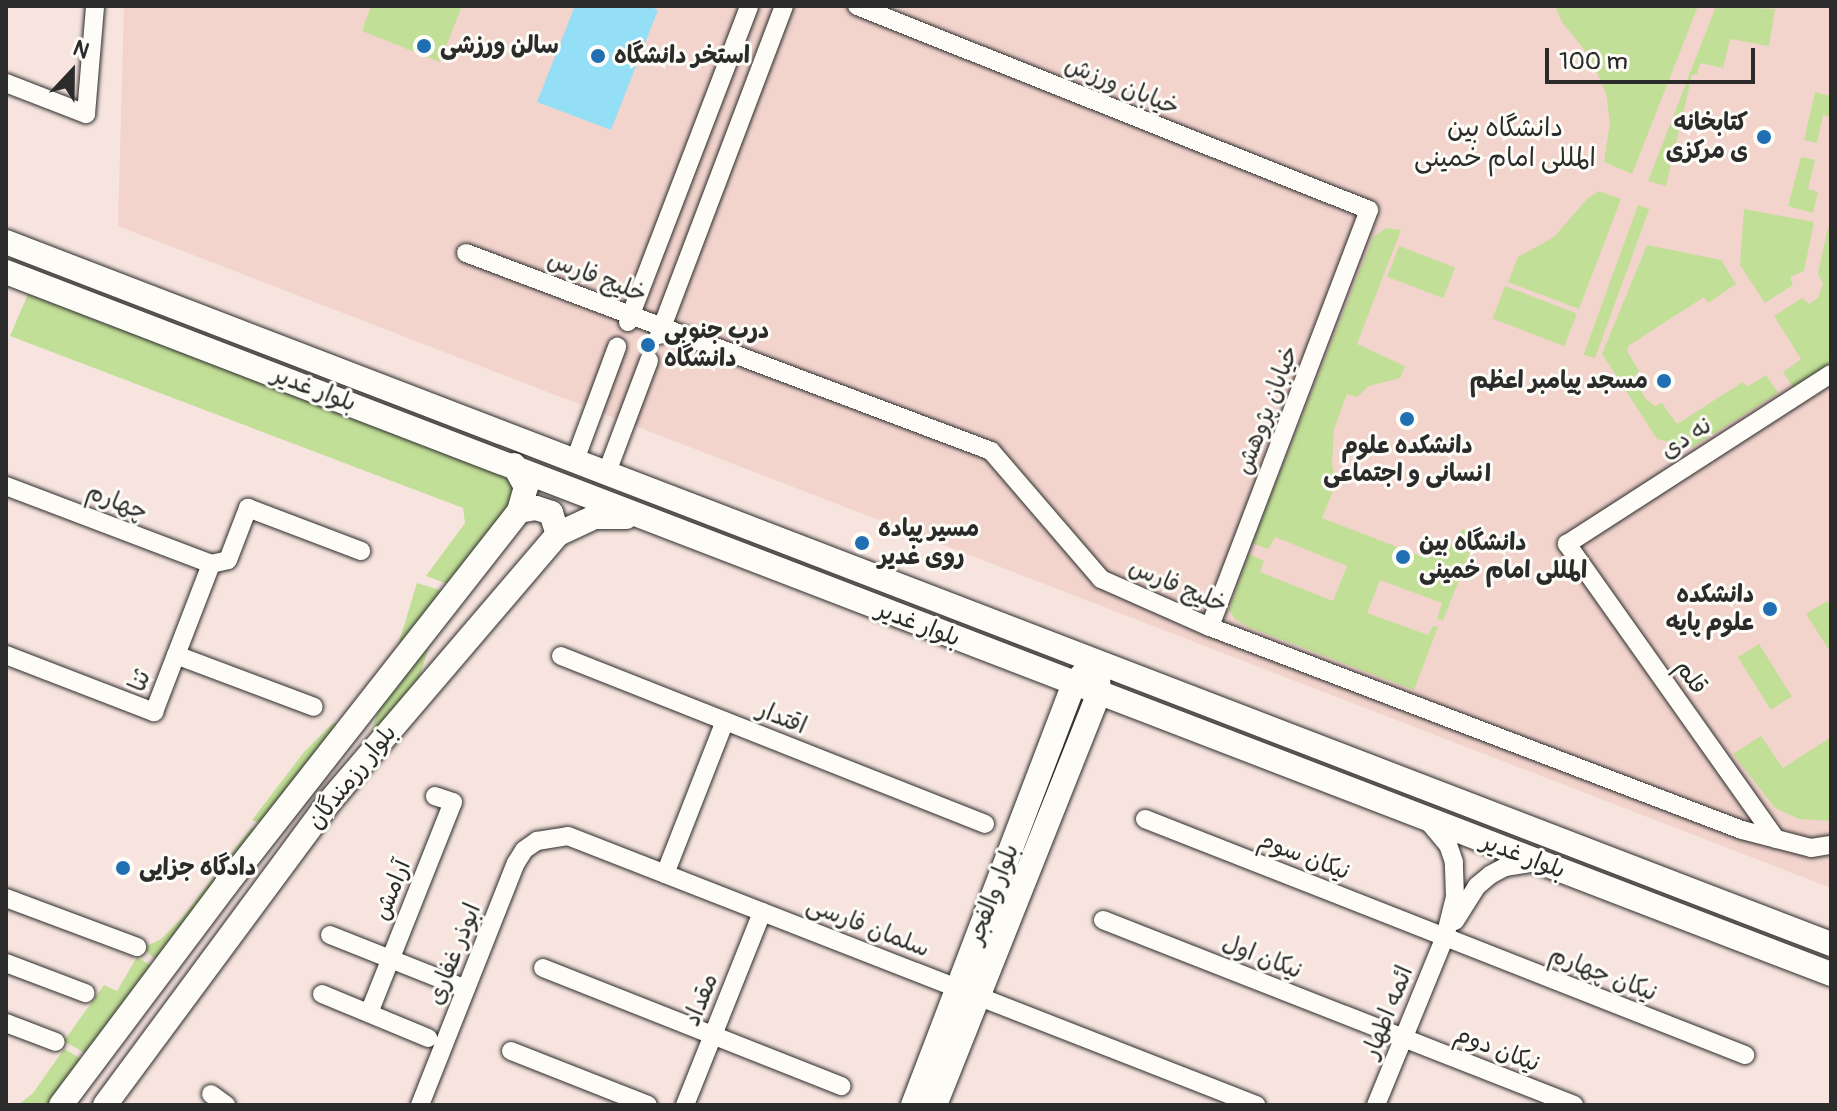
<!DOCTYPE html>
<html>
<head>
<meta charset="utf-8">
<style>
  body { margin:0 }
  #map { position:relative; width:1837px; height:1111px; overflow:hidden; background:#f7e4de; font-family:Pangolin,"Playpen Sans Arabic",sans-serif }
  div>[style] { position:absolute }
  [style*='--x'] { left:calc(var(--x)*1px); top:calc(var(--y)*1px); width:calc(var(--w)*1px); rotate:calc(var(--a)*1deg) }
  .built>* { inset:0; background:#f2d4cd }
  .green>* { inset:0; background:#c2df97; transform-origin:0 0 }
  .water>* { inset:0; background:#94def6 }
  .roads { filter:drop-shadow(0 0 2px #2b2b2b) drop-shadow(0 0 2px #2b2b2b) }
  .minor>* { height:18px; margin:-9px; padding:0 9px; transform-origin:9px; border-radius:9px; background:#fdfcf7 }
  .major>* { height:24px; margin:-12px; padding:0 12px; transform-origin:12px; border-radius:12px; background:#fdfcf7 }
  .dots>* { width:22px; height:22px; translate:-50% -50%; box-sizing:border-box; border:4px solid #fdfcf7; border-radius:50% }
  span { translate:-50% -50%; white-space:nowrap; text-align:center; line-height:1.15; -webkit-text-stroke:6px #fdfcf7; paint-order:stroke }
  .poi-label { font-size:24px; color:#2b2b2b; font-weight:700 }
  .left { translate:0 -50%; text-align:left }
  .right { translate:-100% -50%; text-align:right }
  .street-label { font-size:24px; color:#2b2b2b }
  .neighbourhood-label { font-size:26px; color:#2b2b2b }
  .frame { position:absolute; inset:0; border:8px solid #2b2b2b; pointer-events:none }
  .north { position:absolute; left:32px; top:32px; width:80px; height:80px; -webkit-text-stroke:6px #fdfcf7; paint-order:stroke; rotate:22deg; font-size:22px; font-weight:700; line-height:32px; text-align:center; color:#2b2b2b }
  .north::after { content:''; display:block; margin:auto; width:28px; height:36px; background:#2b2b2b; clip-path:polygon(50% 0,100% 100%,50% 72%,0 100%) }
  .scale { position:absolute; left:1545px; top:48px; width:210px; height:36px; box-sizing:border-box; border:4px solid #2b2b2b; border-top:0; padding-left:10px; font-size:24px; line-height:28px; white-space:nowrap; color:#2b2b2b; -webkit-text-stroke:6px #fdfcf7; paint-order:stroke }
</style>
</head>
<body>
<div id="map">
  <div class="built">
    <div style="clip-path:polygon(124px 6px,1831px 6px,1831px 888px,118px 226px)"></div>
  </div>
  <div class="green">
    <div style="clip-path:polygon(371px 6px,462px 6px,440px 62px,362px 31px)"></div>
    <div style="clip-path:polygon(1555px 6px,1698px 6px,1632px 174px,1604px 162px,1610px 122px,1606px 93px,1590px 57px,1562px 22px)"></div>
    <div style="clip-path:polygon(1716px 6px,1775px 9px,1769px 46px,1730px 39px,1723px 68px,1700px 63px,1697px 74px,1692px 75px,1666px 186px,1648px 181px)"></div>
    <div style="clip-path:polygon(1815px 92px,1831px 96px,1831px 117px,1823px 115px,1817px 143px,1804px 140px)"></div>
    <div style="clip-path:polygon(1801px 157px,1815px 160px,1808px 189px,1818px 192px,1813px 213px,1788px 206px)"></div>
    <div style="clip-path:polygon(1599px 191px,1621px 199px,1579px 309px,1508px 282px,1518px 257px,1554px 237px,1588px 198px)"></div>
    <div style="left:1638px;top:205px;width:12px;height:159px;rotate:20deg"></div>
    <div style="clip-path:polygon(1744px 209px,1814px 222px,1804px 271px,1790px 277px,1793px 285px,1765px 303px,1740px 265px)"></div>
    <div style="clip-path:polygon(1828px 227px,1831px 228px,1831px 363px,1794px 388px,1783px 372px,1801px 359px,1774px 316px,1802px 298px,1809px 304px,1818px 298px,1823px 283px,1818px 274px)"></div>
    <div style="clip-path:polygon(1386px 228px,1401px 230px,1357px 344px,1405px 366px,1400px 378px,1369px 386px,1357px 397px,1347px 394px,1334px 429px,1332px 464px,1336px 484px,1322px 518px,1428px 559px,1438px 538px,1455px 544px,1462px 529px,1477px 535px,1443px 620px,1437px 619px,1442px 603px,1380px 580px,1367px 613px,1428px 635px,1433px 626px,1438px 627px,1414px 690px,1248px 627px,1235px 619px,1229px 610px,1249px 554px,1264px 561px,1260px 572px,1333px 601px,1347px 566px,1275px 537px,1268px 549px,1252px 543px,1373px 237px)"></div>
    <div style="clip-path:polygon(1647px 245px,1721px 260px,1736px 284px,1708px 303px,1704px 297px,1628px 346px,1627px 351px,1639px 371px,1634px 376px,1645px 398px,1655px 406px,1662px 403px,1677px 424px,1743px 382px,1747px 387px,1766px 375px,1778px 393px,1691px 448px,1657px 439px,1602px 354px)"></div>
    <div style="left:1399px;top:246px;width:60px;height:33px;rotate:21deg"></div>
    <div style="left:1505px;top:286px;width:77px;height:35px;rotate:21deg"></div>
    <div style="clip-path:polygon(28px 294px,510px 478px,521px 500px,453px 586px,426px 576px,465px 523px,463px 508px,10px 336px)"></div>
    <div style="left:417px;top:583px;width:30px;height:155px;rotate:17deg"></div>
    <div style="clip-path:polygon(1827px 601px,1831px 607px,1831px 653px,1806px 614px)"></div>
    <div style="left:1759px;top:644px;width:62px;height:25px;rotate:58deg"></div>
    <div style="clip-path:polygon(333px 723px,342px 727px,263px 824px,252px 820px,304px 752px)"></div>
    <div style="clip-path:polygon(1761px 736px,1783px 768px,1831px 737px,1831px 821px,1799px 819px,1775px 808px,1733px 754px)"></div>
    <div style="clip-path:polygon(251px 828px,258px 829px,159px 963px,143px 948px,161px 939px,182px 918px)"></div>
    <div style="clip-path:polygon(137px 957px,155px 968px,90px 1056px,64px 1041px,104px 985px,117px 991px)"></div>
    <div style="clip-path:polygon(64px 1049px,87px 1062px,54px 1105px,18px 1105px,33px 1093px)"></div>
  </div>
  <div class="water">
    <div style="clip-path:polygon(575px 6px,648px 6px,658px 10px,611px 130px,537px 102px)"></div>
  </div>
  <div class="roads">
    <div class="minor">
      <div style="--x:857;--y:6;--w:551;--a:21.72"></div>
      <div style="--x:1369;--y:210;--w:446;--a:110.9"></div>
      <div style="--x:6;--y:83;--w:86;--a:21.2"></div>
      <div style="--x:86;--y:114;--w:108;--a:-85.2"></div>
      <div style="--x:466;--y:253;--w:561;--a:20.66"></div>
      <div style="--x:991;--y:451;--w:169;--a:49.3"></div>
      <div style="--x:1101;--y:579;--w:119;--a:23.8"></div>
      <div style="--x:1210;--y:627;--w:569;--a:20.89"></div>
      <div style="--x:1742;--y:830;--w:71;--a:14.6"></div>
      <div style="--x:1811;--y:848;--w:20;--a:-9"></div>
      <div style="--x:628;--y:322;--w:338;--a:-69"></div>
      <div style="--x:659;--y:335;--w:352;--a:-69.2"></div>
      <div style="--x:575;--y:460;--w:121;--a:-69.6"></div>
      <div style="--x:607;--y:472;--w:119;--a:-69.3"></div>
      <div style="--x:6;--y:486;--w:219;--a:20.8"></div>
      <div style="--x:211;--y:564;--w:17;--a:-13"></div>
      <div style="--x:228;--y:560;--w:56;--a:-69"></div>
      <div style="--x:248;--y:508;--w:121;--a:20.8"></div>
      <div style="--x:6;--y:655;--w:159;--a:21.1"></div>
      <div style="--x:154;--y:712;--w:159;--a:-68.9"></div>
      <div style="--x:176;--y:655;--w:147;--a:20.6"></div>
      <div style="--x:561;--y:656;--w:456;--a:21.6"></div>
      <div style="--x:1145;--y:819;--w:645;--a:21.47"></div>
      <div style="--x:1776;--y:839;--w:362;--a:-125.3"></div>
      <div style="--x:1567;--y:544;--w:314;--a:-32.8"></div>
      <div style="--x:665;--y:874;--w:164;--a:-68.6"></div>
      <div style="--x:6;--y:898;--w:140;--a:20.5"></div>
      <div style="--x:1103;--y:920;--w:506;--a:21.44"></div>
      <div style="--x:1455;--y:921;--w:41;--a:-57.8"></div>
      <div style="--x:1477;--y:886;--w:17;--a:-40"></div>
      <div style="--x:1490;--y:875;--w:17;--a:-28"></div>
      <div style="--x:1505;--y:867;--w:30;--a:-9"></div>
      <div style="--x:330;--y:935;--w:146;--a:21.7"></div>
      <div style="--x:6;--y:963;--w:85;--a:20.8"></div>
      <div style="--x:543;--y:968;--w:321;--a:21.6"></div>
      <div style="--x:322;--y:994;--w:115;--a:22.5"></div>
      <div style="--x:369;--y:1013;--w:227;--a:-68.3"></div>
      <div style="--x:453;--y:802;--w:19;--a:-162"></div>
      <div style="--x:6;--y:1023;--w:53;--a:20.8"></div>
      <div style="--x:511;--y:1051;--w:147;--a:21.5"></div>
      <div style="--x:211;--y:1094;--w:19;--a:36"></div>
      <div style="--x:420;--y:1105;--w:260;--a:-68.4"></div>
      <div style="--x:516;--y:863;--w:15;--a:-58"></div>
      <div style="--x:524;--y:850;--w:16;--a:-35"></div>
      <div style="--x:537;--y:841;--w:31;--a:-9"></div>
      <div style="--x:568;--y:836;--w:739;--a:21.35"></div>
      <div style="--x:685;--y:1105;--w:208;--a:-68.2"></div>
      <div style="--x:1376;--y:1105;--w:182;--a:-67.7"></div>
      <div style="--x:1445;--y:937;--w:41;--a:-76"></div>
      <div style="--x:1455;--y:897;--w:35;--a:-92"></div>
      <div style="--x:1454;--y:862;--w:18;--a:-109"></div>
      <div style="--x:1448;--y:845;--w:33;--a:-130"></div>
    </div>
    <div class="major">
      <div style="--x:6;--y:242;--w:1955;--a:21.04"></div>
      <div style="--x:6;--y:272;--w:1955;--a:21.04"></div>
      <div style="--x:519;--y:511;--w:17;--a:-10"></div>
      <div style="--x:536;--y:508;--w:16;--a:18"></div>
      <div style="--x:551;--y:513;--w:22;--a:72"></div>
      <div style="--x:61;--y:1105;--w:275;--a:-53.1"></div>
      <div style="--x:226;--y:885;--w:475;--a:-51.9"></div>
      <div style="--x:519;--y:511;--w:25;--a:-74"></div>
      <div style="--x:526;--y:487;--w:25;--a:-119"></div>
      <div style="--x:105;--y:1105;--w:378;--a:-53.5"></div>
      <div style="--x:330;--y:801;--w:351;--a:-49.5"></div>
      <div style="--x:558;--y:534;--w:40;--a:-25"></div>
      <div style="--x:594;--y:517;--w:32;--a:0"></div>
      <div style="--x:913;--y:1105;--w:452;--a:-69.1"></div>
      <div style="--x:1074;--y:683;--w:13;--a:-45"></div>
      <div style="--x:935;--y:1105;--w:444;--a:-68.3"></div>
      <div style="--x:1099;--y:692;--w:13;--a:-94"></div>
    </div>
  </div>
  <div class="dots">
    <div style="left:424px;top:46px;background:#1f6fb2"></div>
    <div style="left:598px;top:56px;background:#1f6fb2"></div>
    <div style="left:1764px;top:137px;background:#1f6fb2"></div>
    <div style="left:648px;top:345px;background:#1f6fb2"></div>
    <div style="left:1664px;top:381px;background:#1f6fb2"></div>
    <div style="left:1407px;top:419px;background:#1f6fb2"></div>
    <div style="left:862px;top:543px;background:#1f6fb2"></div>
    <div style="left:1403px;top:557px;background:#1f6fb2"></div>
    <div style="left:1770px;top:609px;background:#1f6fb2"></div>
    <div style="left:123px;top:868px;background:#1f6fb2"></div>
  </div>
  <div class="poi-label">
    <span class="left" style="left:440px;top:46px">سالن ورزشی</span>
    <span class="left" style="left:614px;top:56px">استخر دانشگاه</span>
    <span class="right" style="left:1748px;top:137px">کتابخانه<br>ی مرکزی</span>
    <span class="left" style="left:664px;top:345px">درب جنوبی<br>دانشگاه</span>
    <span class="right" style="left:1648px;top:381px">مسجد پیامبر اعظم</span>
    <span style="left:1407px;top:460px">دانشکده علوم<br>انسانی و اجتماعی</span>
    <span class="left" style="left:878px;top:543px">مسیر پیاده<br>روی غدیر</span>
    <span class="left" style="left:1419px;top:557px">دانشگاه بین<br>المللی امام خمینی</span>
    <span class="right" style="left:1754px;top:609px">دانشکده<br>علوم پایه</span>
    <span class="left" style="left:139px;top:868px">دادگاه جزایی</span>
  </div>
  <div class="street-label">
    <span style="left:1122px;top:86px;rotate:22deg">خیابان ورزش</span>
    <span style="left:597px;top:277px;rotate:21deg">خلیج فارس</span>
    <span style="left:314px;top:389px;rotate:21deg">بلوار غدیر</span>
    <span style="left:1267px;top:410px;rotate:-69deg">خیابان پژوهش</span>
    <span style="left:1686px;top:438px;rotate:-33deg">نه دی</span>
    <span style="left:117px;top:502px;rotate:21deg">چهارم</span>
    <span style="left:1178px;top:586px;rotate:23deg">خلیج فارس</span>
    <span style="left:918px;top:624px;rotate:21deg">بلوار غدیر</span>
    <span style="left:1691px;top:677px;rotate:55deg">قلم</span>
    <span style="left:140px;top:681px;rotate:-69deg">ثنا</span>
    <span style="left:782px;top:718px;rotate:22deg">اقتدار</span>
    <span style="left:352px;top:777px;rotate:-51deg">بلوار رزمندگان</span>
    <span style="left:1304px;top:856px;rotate:21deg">نیکان سوم</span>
    <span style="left:1523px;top:856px;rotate:21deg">بلوار غدیر</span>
    <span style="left:392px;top:890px;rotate:-68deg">آرامش</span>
    <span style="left:993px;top:894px;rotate:-69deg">بلوار والفجر</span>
    <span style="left:868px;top:927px;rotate:21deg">سلمان فارسی</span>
    <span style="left:454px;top:954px;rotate:-68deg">ابوذر غفاری</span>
    <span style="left:1262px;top:957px;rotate:21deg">نیکان اول</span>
    <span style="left:1603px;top:974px;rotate:21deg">نیکان چهارم</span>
    <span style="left:701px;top:1000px;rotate:-68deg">مقداد</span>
    <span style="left:1388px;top:1012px;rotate:-68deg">ائمه اطهار</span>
    <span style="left:1497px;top:1049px;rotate:21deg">نیکان دوم</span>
  </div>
  <div class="neighbourhood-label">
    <span style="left:1505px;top:144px">دانشگاه بین<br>المللی امام خمینی</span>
  </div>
  <div class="frame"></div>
  <div class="north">N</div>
  <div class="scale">100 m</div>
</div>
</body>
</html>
